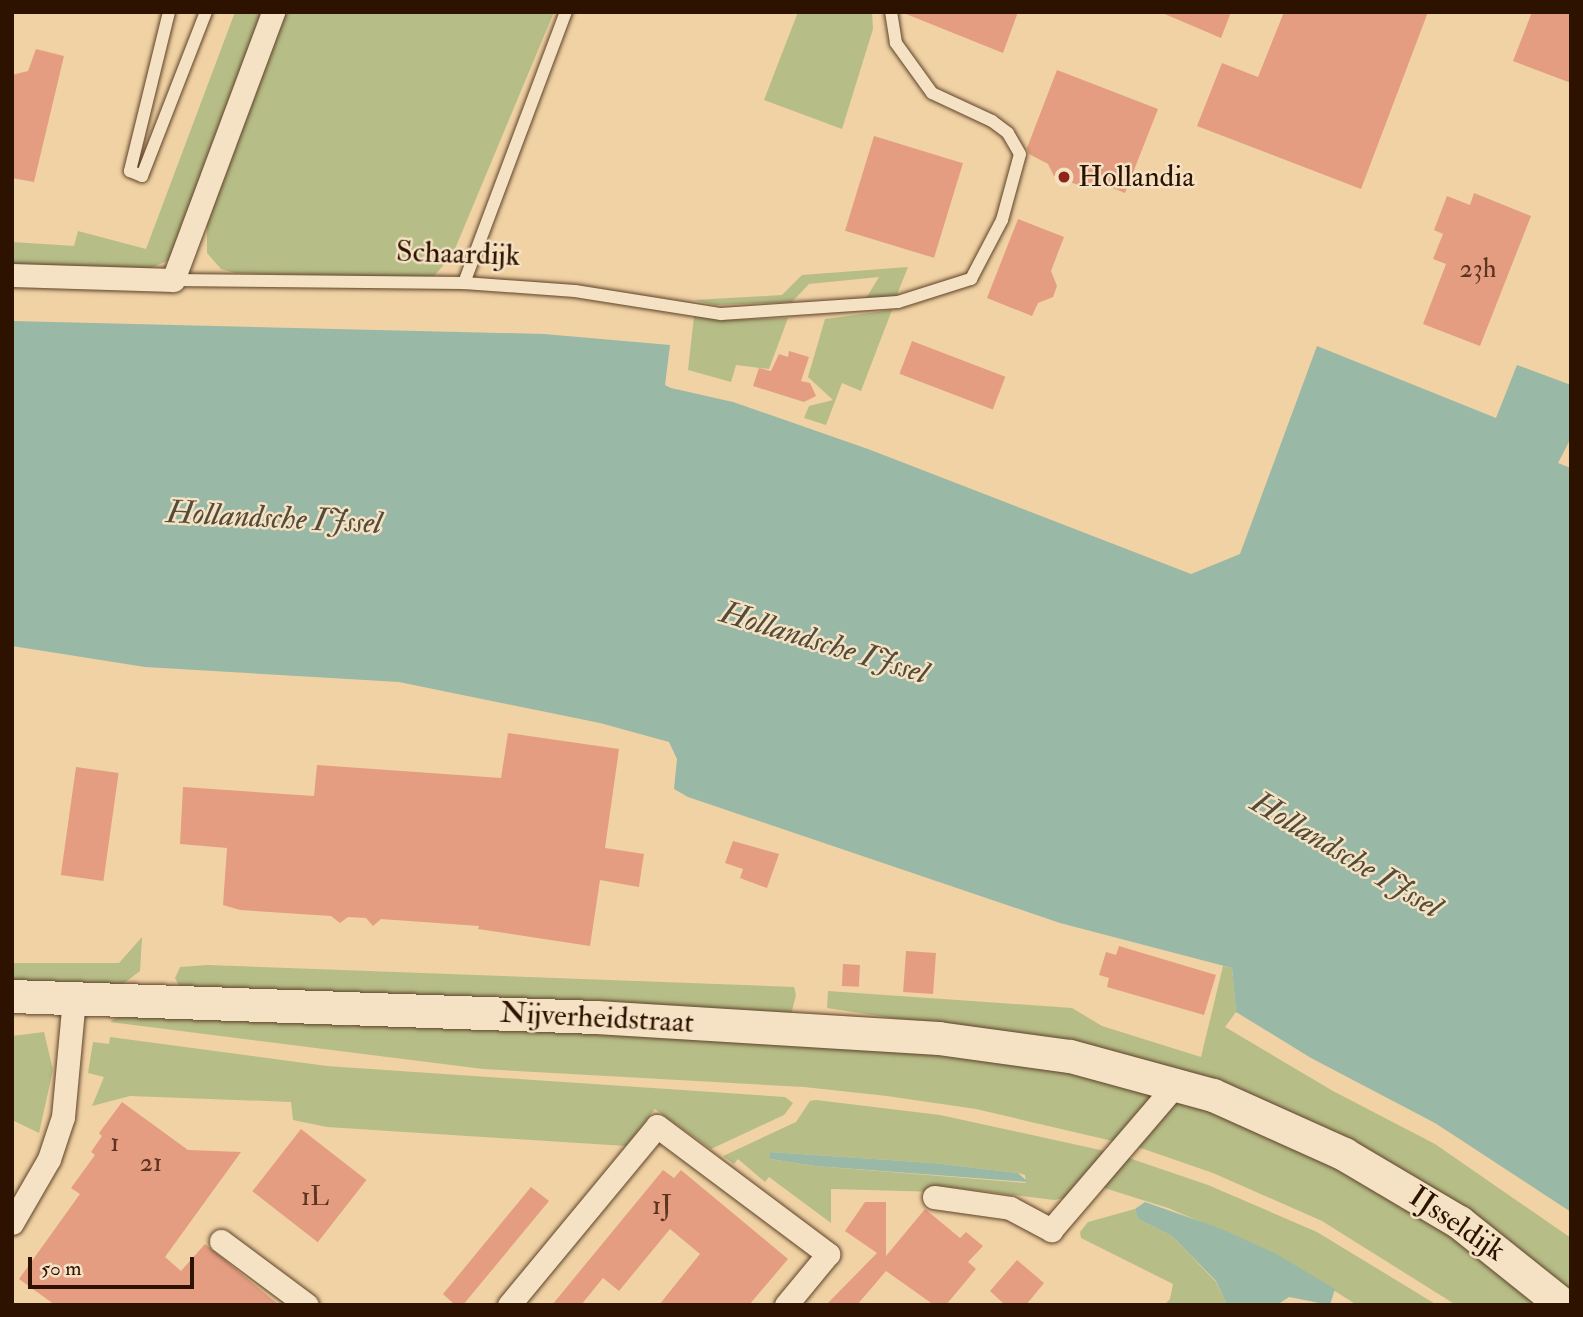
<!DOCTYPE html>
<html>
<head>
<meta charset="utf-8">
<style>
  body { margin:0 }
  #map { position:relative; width:1583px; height:1317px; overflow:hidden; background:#f0d2a4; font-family:"IM FELL Double Pica",serif }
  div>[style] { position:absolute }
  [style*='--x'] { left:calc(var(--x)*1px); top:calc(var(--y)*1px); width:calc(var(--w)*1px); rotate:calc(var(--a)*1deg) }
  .green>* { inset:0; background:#b7bd87 }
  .water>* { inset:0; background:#9ab8a6 }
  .building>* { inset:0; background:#e59d81; transform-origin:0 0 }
  .roads { filter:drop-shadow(0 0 2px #5e4229) drop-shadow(0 0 2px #5e4229) }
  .lane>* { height:12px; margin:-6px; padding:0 6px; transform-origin:6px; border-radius:6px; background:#f5e2c4 }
  .street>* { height:23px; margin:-11.5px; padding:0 11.5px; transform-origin:11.5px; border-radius:11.5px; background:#f5e2c4 }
  .secondary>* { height:33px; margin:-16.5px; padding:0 16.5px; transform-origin:16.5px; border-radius:16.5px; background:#f5e2c4 }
  .dots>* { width:19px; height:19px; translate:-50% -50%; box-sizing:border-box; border:4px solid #f5e2c4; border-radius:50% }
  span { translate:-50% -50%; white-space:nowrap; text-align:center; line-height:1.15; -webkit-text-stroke:5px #f5e2c4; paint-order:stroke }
  .number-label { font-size:26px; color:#5c3520 }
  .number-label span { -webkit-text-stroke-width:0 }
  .poi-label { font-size:30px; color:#2e1200 }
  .left { translate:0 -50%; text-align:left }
  .street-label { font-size:30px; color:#2e1200 }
  .water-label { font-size:32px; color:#544c3a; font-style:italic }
  .frame { position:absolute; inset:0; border:14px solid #2e1200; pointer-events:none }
  .scale { position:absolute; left:28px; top:1257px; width:166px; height:32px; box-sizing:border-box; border:4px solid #2e1200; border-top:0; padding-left:9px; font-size:21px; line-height:24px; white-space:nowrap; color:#2e1200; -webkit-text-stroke:5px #f5e2c4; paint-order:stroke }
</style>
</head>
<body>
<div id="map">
  <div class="green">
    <div style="clip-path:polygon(235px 12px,262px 12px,169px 260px,149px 269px,12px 265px,12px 242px,74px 246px,78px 231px,146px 249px)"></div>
    <div style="clip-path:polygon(283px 12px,554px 12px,452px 256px,432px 278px,235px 273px,221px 269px,207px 253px,207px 225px)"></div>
    <div style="clip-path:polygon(798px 12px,872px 12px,873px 29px,842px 129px,764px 100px)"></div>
    <div style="clip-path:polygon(908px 267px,896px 297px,865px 300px,879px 277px,809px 284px,792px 302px,716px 305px,694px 300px,782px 295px,802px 275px)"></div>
    <div style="clip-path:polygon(892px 310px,861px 391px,842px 383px,826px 425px,804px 418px,809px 406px,833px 400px,808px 377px,825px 319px)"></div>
    <div style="clip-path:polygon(694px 316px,719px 320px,788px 318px,769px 369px,736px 365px,731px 382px,688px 370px)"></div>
    <div style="clip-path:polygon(142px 937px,140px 971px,119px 987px,12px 985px,12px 963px,119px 963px)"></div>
    <div style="clip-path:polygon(208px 965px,794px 987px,796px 995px,789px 1023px,182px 991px,175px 978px,180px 967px)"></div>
    <div style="clip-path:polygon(1223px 966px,1232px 968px,1236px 1012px,1225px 1027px,1333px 1091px,1435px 1144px,1571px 1238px,1571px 1294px,1456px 1207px,1043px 1041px,827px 1008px,828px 991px,1072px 1008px,1102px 1026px,1201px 1057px)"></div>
    <div style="clip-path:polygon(122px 1014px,352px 1026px,357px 1017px,1021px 1058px,1153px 1093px,1121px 1143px,976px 1109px,887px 1096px,804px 1087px,483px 1069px,110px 1022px)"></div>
    <div style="clip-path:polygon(44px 1032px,53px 1070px,39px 1133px,12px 1120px,12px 1036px)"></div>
    <div style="clip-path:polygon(110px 1037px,327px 1066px,785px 1097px,793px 1103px,784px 1115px,711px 1149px,655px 1109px,626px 1146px,327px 1127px,293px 1120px,291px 1102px,130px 1096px,92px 1106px,104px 1077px,88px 1073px,93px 1042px,109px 1044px)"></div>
    <div style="clip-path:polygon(1184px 1097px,1401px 1197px,1544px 1305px,1456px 1305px,1322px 1221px,1213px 1173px,1132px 1145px,1167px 1104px)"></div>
    <div style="clip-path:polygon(evenodd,816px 1100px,940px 1115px,1114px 1153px,1070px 1197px,1054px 1200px,942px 1186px,940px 1192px,831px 1189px,831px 1223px,769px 1177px,765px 1182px,738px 1159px,734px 1164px,723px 1156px,796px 1122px,810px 1101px,816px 1100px,770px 1152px,933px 1163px,1018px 1173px,1025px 1175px,1026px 1183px,815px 1166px,770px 1159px,770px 1152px)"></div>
    <div style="clip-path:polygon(1123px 1156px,1208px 1185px,1317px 1232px,1437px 1305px,1357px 1305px,1274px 1253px,1168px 1208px,1098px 1186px)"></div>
    <div style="clip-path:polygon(1135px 1209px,1138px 1219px,1172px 1236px,1216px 1282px,1227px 1305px,1164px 1305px,1170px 1299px,1173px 1284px,1081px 1238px,1080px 1232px,1088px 1222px)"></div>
  </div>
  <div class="water">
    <div style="clip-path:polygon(12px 321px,544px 334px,670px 345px,665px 385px,671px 388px,733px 402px,868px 449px,1191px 574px,1240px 554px,1317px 346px,1496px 418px,1517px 365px,1571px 385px,1571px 438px,1558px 463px,1571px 468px,1571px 1212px,1435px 1123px,1311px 1058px,1236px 1012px,1232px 968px,1060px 923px,688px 797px,674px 789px,677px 759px,669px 742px,600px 723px,399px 682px,145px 667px,12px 646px)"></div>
    <div style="clip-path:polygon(770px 1152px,933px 1163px,1018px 1173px,1028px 1182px,815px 1166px,770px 1159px)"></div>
    <div style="clip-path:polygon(1145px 1202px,1219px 1228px,1275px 1253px,1335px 1289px,1330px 1305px,1289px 1297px,1277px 1305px,1227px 1305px,1216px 1281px,1172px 1236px,1138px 1219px,1135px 1209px)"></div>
  </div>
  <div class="building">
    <div style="clip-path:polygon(901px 12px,1018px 12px,1003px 53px)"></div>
    <div style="clip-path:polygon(1160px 12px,1231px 12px,1221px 38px)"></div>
    <div style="clip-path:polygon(1284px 12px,1428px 12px,1361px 189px,1197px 126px,1222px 63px,1258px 77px)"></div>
    <div style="clip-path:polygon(1532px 12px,1571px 12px,1571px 83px,1513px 61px)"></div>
    <div style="clip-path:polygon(36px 49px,64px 56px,34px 182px,12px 178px,12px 75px,28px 71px)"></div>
    <div style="clip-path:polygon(1057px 70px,1158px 109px,1125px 193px,1093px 180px,1089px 189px,1054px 176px,1048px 164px,1029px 154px,1027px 148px)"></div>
    <div style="left:874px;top:136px;width:93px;height:99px;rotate:17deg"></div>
    <div style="clip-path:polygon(1474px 193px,1531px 216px,1480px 346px,1423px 324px,1446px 264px,1433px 259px,1443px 234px,1434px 230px,1447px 196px,1470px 205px)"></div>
    <div style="clip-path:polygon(1018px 219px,1064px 237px,1051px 271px,1057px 286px,1053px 297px,1038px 303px,1032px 316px,987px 298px)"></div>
    <div style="left:912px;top:341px;width:100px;height:35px;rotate:21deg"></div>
    <div style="clip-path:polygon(789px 351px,809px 357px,801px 381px,810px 383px,816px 396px,804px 402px,753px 386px,759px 368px,771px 371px,779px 354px,788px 357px)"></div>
    <div style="clip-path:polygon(508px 733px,619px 749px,605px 848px,644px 854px,642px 866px,639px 887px,600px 880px,590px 946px,478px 929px,479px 926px,381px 919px,373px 926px,366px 918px,348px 917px,340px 923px,331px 916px,240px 910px,223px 905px,227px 848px,180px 844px,183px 787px,314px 796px,317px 765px,501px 778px)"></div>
    <div style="left:76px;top:767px;width:43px;height:109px;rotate:8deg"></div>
    <div style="clip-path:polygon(733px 841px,779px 854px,767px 888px,740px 878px,743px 869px,725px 863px)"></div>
    <div style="clip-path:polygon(1119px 946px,1216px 975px,1204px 1015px,1107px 987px,1109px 978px,1099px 975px,1106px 952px,1116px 955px)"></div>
    <div style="left:906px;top:951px;width:30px;height:41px;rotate:4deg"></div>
    <div style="left:843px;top:964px;width:17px;height:22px;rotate:3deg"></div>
    <div style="clip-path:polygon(122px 1102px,188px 1150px,241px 1152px,165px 1257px,181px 1271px,205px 1244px,279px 1305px,55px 1305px,19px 1279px,80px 1194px,71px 1188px,95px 1155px,91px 1152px,102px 1136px,99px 1133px)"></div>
    <div style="left:301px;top:1129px;width:83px;height:79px;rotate:38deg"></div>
    <div style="clip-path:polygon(663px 1170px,674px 1178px,681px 1170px,788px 1259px,749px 1305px,659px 1305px,700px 1254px,670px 1229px,619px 1291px,603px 1278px,581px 1305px,552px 1305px)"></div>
    <div style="clip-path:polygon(531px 1187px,549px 1201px,463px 1305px,455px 1305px,443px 1294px)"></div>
    <div style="clip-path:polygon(865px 1202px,886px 1202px,886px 1256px,925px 1209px,960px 1238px,966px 1232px,983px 1246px,968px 1262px,976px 1269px,946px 1305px,934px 1305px,886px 1271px,857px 1305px,826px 1305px,877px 1253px,845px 1231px)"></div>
    <div style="clip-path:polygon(1017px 1260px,1044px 1283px,1026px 1305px,1005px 1305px,990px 1291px)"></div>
  </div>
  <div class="roads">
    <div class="lane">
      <div style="--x:169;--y:12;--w:164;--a:103.8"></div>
      <div style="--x:130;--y:171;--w:13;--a:23"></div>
      <div style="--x:142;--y:176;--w:176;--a:-68.7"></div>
      <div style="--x:173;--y:280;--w:291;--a:0.6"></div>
      <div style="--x:464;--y:283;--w:111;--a:4.1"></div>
      <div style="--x:575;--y:291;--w:148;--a:9"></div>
      <div style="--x:721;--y:314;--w:177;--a:-3.9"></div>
      <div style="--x:898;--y:302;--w:77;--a:-17.5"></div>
      <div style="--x:971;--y:279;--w:67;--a:-62.3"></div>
      <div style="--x:1002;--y:220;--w:68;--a:-74.7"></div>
      <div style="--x:1020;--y:154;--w:24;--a:-120"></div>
      <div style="--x:1008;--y:133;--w:20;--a:-143"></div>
      <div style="--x:992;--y:121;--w:66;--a:-155"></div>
      <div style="--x:932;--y:93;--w:62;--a:-125.8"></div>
      <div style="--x:896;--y:43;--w:31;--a:-99"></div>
      <div style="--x:464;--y:283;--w:290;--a:-69.4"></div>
    </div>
    <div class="street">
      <div style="--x:12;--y:275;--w:161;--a:1.8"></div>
      <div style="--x:173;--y:280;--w:286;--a:-69.5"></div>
      <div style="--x:934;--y:1197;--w:77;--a:8.2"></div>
      <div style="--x:1010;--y:1208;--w:47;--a:28.2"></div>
      <div style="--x:1051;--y:1230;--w:194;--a:-49.4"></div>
      <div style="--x:12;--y:1223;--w:74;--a:-60"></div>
      <div style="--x:49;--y:1159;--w:44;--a:-71.6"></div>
      <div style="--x:63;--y:1117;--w:120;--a:-84.7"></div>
      <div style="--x:221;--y:1241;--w:107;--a:36.7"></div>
      <div style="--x:509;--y:1305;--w:232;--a:-50.4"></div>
      <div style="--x:657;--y:1126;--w:214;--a:36.8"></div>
      <div style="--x:828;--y:1254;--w:66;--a:129.5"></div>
    </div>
    <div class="secondary">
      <div style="--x:12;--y:996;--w:584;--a:2.06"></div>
      <div style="--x:596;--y:1017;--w:343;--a:3.5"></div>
      <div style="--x:938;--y:1038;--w:133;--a:7.8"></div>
      <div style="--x:1070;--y:1056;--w:148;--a:15.3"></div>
      <div style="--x:1213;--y:1095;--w:144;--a:24.2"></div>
      <div style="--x:1344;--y:1154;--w:134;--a:30.6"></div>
      <div style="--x:1459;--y:1222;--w:133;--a:38.6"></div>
    </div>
  </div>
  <div class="dots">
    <div style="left:1064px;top:177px;background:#8f2418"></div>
  </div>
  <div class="number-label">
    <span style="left:1478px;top:270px">23h</span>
    <span style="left:115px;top:1144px">1</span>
    <span style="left:151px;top:1164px">21</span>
    <span style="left:315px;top:1198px">1L</span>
    <span style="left:662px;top:1207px">1J</span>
  </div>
  <div class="poi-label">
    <span class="left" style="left:1078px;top:177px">Hollandia</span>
  </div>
  <div class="street-label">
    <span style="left:458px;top:254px;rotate:2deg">Schaardijk</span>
    <span style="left:597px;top:1018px;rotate:3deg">Nijverheidstraat</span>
    <span style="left:1457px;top:1224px;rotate:34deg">IJsseldijk</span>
  </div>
  <div class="water-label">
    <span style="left:274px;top:518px;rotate:3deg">Hollandsche IJssel</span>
    <span style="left:824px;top:643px;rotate:17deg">Hollandsche IJssel</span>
    <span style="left:1346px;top:855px;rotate:31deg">Hollandsche IJssel</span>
  </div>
  <div class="frame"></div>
  <div class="scale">50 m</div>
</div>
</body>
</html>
